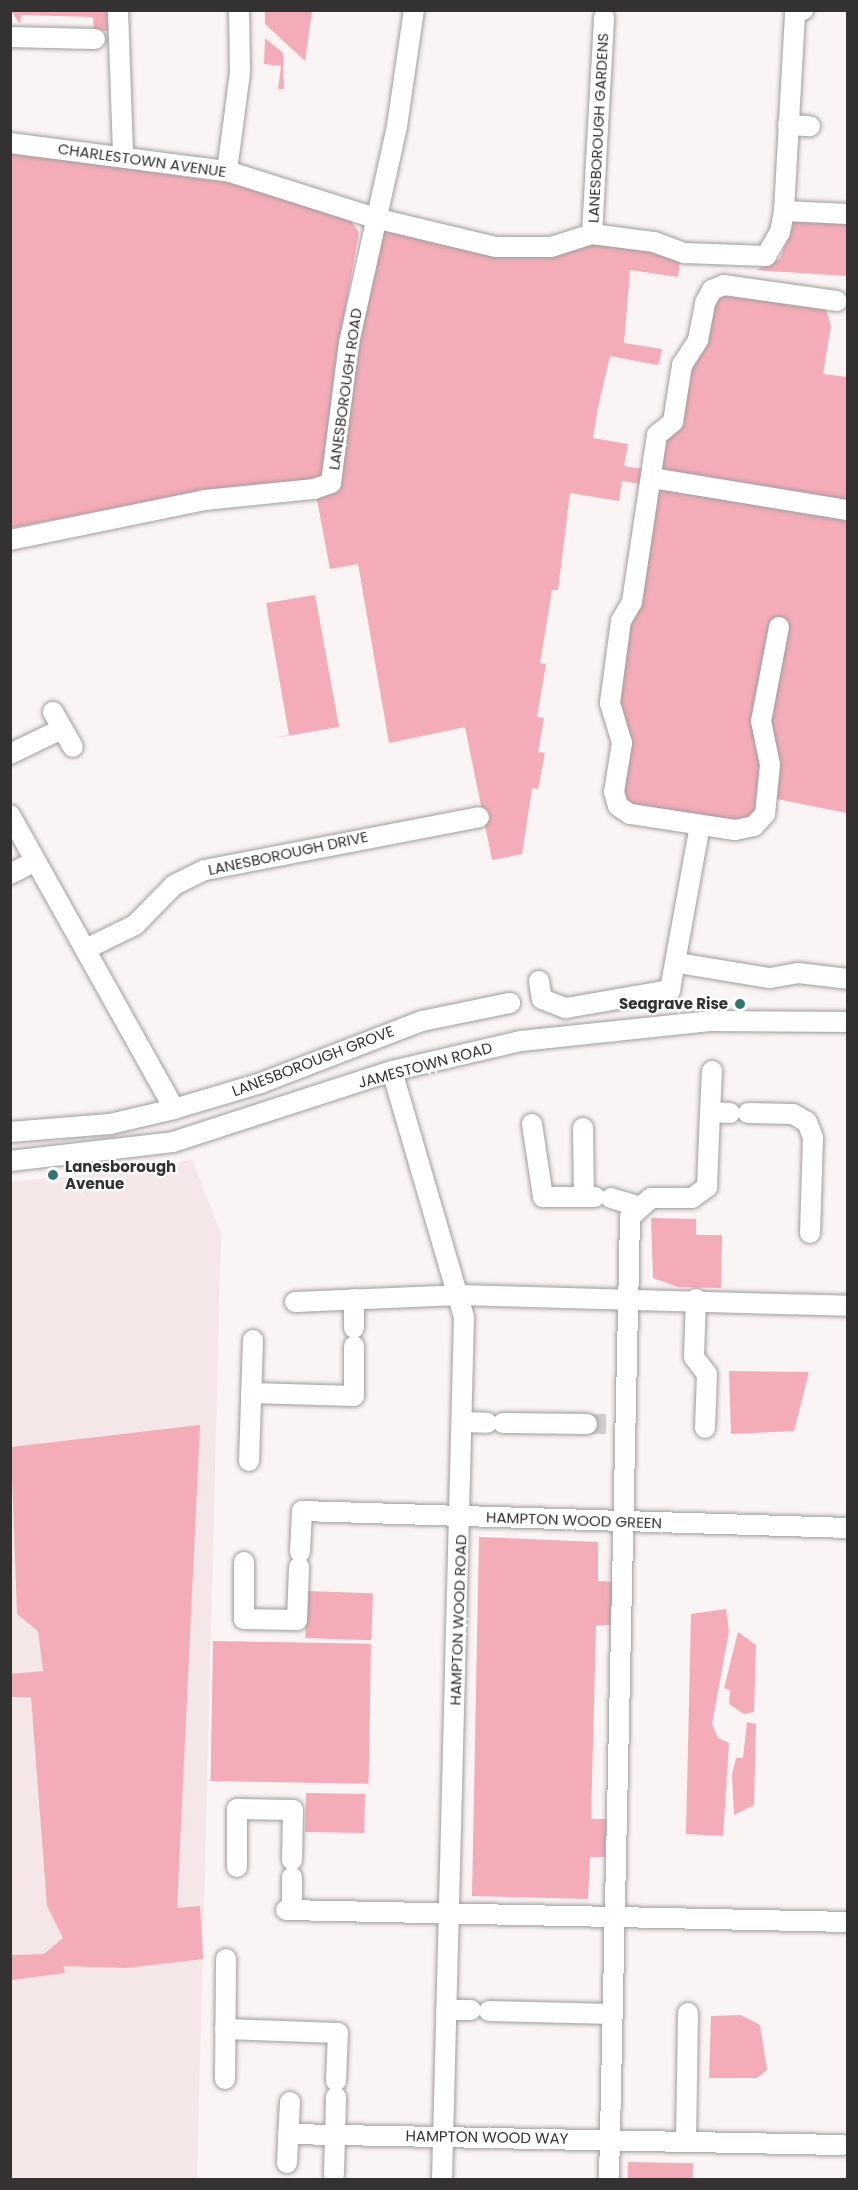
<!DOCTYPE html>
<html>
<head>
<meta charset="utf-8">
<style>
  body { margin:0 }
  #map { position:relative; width:858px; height:2190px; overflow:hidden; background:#faf4f5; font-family:Poppins,sans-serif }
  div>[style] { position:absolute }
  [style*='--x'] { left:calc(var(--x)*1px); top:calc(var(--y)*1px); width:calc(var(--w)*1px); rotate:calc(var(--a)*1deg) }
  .built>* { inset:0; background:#f5e6e8 }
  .green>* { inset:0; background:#f4adb8; transform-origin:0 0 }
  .minor-tunnel>* { height:20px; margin-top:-10px; transform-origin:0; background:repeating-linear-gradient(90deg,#d2cdce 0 20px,transparent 0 30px) }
  .roads { filter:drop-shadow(0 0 2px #a29c9d) drop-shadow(0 0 2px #a29c9d) }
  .minor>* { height:20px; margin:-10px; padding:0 10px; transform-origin:10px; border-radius:10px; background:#fff }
  .dots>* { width:16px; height:16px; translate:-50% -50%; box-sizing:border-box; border:3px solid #fff; border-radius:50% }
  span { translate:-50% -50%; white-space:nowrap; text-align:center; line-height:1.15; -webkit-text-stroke:4.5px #fff; paint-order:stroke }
  .street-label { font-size:15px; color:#333131 }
  .poi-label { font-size:15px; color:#333131; font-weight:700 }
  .right { translate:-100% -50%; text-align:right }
  .left { translate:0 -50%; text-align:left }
  .frame { position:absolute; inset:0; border:12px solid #333131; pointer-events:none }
</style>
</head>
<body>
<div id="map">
  <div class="built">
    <div style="clip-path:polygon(192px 1159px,221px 1233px,197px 2179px,11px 2180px,11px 1182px,132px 1170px,137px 1175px)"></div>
  </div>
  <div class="green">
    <div style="clip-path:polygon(11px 11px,107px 11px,108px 31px,94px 30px,93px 17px,21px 15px,20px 24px)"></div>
    <div style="clip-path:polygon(265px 11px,312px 11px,305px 61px,265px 24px)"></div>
    <div style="clip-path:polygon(265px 38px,283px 53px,284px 89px,278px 89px,281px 66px,264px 64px)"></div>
    <div style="clip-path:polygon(11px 152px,230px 183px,349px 218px,359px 232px,335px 367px,325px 473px,315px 480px,204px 491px,11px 528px)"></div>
    <div style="clip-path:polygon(376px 218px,496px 247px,592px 234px,681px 253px,678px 277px,630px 270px,624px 343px,662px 349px,660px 359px,658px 365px,610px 356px,598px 407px,593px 438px,628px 444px,624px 466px,643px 469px,641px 484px,622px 481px,619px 501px,570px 493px,558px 590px,552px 590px,540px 663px,546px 664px,537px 717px,544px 718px,538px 752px,545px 753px,538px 789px,532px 788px,522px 854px,492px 860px,465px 727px,389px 743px,358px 564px,330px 569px,315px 489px,331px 482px)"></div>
    <div style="clip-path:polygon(802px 219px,847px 222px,847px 276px,756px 270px,780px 259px,794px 222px)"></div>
    <div style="clip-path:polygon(729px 287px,813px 300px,826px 310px,831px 326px,823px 374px,847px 377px,847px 813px,767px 797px,754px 826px,619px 806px,611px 702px,658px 435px,705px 310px)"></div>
    <div style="clip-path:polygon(315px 595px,339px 727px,269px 739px,289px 735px,266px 603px)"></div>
    <div style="clip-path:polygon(651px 1218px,696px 1219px,696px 1235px,722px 1235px,721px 1288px,678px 1287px,653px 1278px)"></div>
    <div style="clip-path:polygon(729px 1371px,809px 1372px,794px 1431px,731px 1434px)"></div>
    <div style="clip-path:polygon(200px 1425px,177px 1908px,200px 1906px,203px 1959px,126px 1968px,63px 1966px,65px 1973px,11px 1980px,11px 1955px,44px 1954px,63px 1938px,47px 1906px,31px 1697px,11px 1697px,11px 1674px,43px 1671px,38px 1631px,17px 1614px,11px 1447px)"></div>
    <div style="clip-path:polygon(479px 1537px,598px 1542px,598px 1581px,616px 1582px,615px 1625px,596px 1625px,591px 1819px,606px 1819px,605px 1857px,590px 1857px,588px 1899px,472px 1896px)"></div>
    <div style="left:307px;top:1591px;width:66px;height:47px;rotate:2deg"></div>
    <div style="clip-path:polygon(726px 1609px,729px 1631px,712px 1724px,718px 1738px,729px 1743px,723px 1836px,686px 1834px,691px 1614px)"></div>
    <div style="clip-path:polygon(738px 1632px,756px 1645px,754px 1712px,744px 1714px,729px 1704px,730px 1690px,724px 1688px)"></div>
    <div style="left:213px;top:1641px;width:158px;height:140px;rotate:1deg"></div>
    <div style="clip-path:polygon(747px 1722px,756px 1724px,754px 1805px,734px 1815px,732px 1775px,736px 1758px,743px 1758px)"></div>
    <div style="left:306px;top:1793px;width:59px;height:39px;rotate:1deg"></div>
    <div style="clip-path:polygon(741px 2015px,760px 2025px,767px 2070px,757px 2078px,709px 2078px,711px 2016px)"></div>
    <div style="left:628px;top:2162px;width:65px;height:17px;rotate:1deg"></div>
  </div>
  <div class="minor-tunnel">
    <div style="--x:587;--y:1424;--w:19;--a:0"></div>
  </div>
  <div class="roads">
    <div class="minor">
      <div style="--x:118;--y:10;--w:145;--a:88"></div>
      <div style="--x:10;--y:37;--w:85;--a:1.3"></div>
      <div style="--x:788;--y:125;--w:22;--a:3"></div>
      <div style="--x:10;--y:143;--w:219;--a:7.4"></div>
      <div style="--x:227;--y:171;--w:155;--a:17.6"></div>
      <div style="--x:375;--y:218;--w:124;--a:13.5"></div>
      <div style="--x:496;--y:247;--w:55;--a:0"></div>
      <div style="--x:551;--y:247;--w:43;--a:-17.6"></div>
      <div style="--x:592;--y:234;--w:217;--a:-86.8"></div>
      <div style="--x:227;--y:171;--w:100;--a:-82.5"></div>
      <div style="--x:240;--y:72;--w:62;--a:-90.9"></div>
      <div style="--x:784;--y:211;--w:64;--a:2.7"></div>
      <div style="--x:592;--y:234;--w:63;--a:7.4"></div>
      <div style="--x:654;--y:242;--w:33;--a:20"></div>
      <div style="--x:685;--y:253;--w:81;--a:2.1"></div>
      <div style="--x:766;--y:256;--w:28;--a:-60"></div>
      <div style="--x:780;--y:232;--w:21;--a:-79"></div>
      <div style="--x:784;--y:211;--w:198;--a:-86.8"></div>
      <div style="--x:795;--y:13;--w:9;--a:-21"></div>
      <div style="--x:652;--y:478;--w:199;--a:9.3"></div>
      <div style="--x:10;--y:540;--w:199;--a:-11.6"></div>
      <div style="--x:205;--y:500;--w:110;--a:-5.8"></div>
      <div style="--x:314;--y:489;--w:18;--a:-19"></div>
      <div style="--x:331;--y:483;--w:141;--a:-82.7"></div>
      <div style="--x:349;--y:343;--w:222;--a:-77.5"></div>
      <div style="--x:397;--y:126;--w:117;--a:-81.7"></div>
      <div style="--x:779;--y:627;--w:96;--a:100.8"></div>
      <div style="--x:761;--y:721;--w:45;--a:78.4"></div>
      <div style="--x:770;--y:765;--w:49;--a:95.8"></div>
      <div style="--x:765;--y:814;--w:16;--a:133"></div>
      <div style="--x:754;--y:826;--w:19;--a:168"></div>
      <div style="--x:735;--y:830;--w:106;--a:-171.3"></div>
      <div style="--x:630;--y:814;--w:14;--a:-146"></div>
      <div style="--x:618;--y:806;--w:15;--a:-106"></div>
      <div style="--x:614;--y:792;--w:50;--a:-80.7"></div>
      <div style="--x:622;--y:743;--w:42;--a:-106.7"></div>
      <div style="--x:610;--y:703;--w:83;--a:-82.4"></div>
      <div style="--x:621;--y:621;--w:22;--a:-60"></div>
      <div style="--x:632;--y:602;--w:169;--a:-81.5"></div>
      <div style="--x:657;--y:435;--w:21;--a:-39"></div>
      <div style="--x:673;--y:422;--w:58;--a:-81"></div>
      <div style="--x:682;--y:365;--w:30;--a:-57"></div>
      <div style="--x:698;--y:340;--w:38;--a:-79"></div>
      <div style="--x:705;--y:303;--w:15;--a:-62"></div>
      <div style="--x:712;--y:290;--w:13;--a:-23"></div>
      <div style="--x:724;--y:285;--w:114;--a:8.1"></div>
      <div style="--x:53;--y:712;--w:40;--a:60.3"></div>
      <div style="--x:10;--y:754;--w:58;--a:-25.7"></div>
      <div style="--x:10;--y:815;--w:337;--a:60.8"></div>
      <div style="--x:10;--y:874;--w:27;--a:-27"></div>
      <div style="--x:86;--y:949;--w:55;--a:-26.1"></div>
      <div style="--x:135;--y:925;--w:56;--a:-45.7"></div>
      <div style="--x:174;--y:885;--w:34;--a:-26"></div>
      <div style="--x:205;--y:870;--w:279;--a:-10.9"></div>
      <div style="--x:678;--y:963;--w:93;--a:9.3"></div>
      <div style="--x:770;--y:978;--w:28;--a:-10"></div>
      <div style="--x:798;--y:973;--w:50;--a:6.8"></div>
      <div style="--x:539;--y:981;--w:18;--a:81"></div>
      <div style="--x:542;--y:999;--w:26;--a:21"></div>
      <div style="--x:566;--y:1008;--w:106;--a:-9.8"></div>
      <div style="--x:670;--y:990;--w:168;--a:-79.7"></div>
      <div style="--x:392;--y:1071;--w:256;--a:73.7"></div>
      <div style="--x:464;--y:1317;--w:863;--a:91.46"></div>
      <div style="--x:710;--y:1112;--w:41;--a:-87.2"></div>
      <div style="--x:748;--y:1113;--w:45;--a:1.3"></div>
      <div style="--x:793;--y:1114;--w:16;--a:30"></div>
      <div style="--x:807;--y:1122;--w:17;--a:69"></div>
      <div style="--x:813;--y:1138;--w:95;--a:91.8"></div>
      <div style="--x:532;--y:1124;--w:74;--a:81.4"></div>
      <div style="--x:543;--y:1197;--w:52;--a:0"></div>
      <div style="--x:583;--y:1128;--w:69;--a:89.2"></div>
      <div style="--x:10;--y:1132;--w:100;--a:-4.6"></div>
      <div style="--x:110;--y:1124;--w:66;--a:-13.2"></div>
      <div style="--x:174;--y:1109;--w:91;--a:-16.6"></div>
      <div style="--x:261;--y:1083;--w:173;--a:-21.1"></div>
      <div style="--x:422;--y:1021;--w:90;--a:-11.6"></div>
      <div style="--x:10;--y:1161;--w:164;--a:-6.6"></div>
      <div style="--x:173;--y:1142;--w:230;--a:-18"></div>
      <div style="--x:392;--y:1071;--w:132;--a:-13.1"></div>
      <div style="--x:521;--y:1041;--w:190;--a:-6"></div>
      <div style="--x:710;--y:1021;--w:138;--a:0.4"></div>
      <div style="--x:611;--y:1198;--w:27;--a:17"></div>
      <div style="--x:696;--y:1299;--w:58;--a:92"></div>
      <div style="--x:694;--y:1357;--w:21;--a:53"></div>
      <div style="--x:707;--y:1374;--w:54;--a:92.1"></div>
      <div style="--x:295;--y:1302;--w:164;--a:-2.4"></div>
      <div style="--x:459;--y:1295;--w:389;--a:1.6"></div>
      <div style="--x:354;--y:1328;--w:29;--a:-90"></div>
      <div style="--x:251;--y:1393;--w:103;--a:1.7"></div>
      <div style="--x:354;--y:1396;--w:50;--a:-90"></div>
      <div style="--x:463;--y:1422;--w:24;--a:2"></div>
      <div style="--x:503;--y:1423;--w:84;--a:0.7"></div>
      <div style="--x:249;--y:1461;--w:121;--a:-88.1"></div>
      <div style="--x:300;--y:1552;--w:41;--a:-87.2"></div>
      <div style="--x:302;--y:1511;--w:546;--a:1.78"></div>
      <div style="--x:244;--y:1562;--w:57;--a:90"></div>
      <div style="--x:244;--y:1619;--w:53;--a:1.1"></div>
      <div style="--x:297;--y:1620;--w:53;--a:-87.8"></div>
      <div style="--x:237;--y:1867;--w:58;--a:-90"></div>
      <div style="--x:237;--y:1809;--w:56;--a:1"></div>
      <div style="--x:293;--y:1810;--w:50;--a:91.1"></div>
      <div style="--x:286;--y:1910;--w:562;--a:1.22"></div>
      <div style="--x:292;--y:1910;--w:33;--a:-90"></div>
      <div style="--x:446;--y:2010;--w:25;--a:0"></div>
      <div style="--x:489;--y:2011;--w:124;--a:1.4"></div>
      <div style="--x:225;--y:2029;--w:113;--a:2"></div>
      <div style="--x:338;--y:2033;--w:48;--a:92.4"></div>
      <div style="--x:225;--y:2079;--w:120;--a:-89.5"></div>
      <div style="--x:288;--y:2134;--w:555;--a:1.14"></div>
      <div style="--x:686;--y:2142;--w:129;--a:-89.1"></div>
      <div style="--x:287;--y:2163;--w:61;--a:-87.2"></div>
      <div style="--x:334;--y:2174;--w:77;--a:-88.5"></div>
      <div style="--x:609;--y:2180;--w:963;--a:-88.75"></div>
      <div style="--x:630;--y:1217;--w:28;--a:-42"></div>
      <div style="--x:651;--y:1198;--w:41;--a:0"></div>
      <div style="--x:692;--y:1198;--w:19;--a:-36"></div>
      <div style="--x:707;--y:1187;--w:75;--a:-87.7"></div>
      <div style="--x:710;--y:1112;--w:20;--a:3"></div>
    </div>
  </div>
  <div class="dots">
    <div style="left:740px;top:1004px;background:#30776f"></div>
    <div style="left:53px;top:1175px;background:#30776f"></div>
  </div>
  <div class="street-label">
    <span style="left:598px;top:128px;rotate:-87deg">LANESBOROUGH GARDENS</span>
    <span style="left:142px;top:160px;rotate:8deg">CHARLESTOWN AVENUE</span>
    <span style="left:345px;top:389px;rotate:-82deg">LANESBOROUGH ROAD</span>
    <span style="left:288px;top:853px;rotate:-12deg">LANESBOROUGH DRIVE</span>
    <span style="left:313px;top:1061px;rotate:-21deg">LANESBOROUGH GROVE</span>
    <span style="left:425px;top:1065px;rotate:-15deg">JAMESTOWN ROAD</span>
    <span style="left:574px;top:1520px;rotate:2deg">HAMPTON WOOD GREEN</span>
    <span style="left:458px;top:1620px;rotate:-88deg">HAMPTON WOOD ROAD</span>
    <span style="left:487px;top:2137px;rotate:1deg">HAMPTON WOOD WAY</span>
  </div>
  <div class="poi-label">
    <span class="right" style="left:728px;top:1004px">Seagrave Rise</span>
    <span class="left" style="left:65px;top:1175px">Lanesborough<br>Avenue</span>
  </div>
  <div class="frame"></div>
</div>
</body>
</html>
